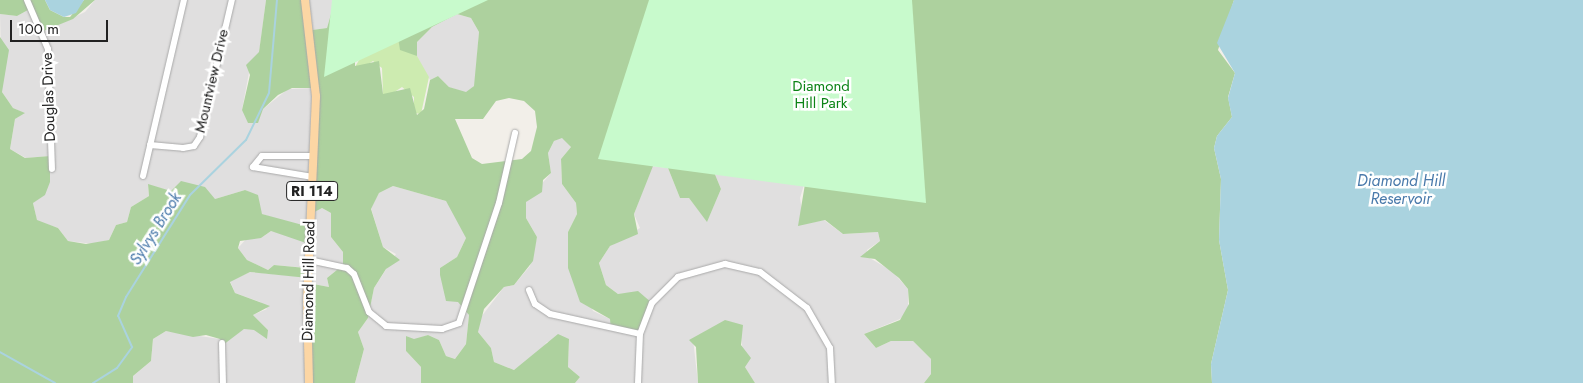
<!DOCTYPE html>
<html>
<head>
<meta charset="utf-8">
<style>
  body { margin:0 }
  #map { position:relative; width:1583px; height:383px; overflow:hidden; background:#f2efe9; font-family:Jost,sans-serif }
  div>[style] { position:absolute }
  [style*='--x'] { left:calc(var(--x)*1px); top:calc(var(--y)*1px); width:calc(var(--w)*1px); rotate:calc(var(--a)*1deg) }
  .residential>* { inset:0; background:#e0dfdf }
  .grass>* { inset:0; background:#cdebb0 }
  .forest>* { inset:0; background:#add19e }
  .park>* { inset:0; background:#c8facc }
  .water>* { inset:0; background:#aad3df }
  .stream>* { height:2px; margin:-1px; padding:0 1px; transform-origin:1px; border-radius:1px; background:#aad3df }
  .roads { filter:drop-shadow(0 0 1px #a9a9a9) drop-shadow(0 0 1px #a9a9a9) }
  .minor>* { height:6px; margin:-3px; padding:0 3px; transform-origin:3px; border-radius:3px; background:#fff }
  .major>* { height:8px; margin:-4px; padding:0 4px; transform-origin:4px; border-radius:4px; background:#fcd6a4 }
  span { translate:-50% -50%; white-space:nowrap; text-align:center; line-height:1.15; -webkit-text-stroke:5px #fff; paint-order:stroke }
  .shield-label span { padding:1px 4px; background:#fff; border:1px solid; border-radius:4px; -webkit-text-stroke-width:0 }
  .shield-label { font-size:14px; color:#222; font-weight:700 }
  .street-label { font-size:15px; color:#222 }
  .park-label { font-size:15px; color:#0c8416 }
  .water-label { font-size:16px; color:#4a7aab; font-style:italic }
  .scale { position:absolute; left:10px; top:20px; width:98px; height:22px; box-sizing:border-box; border:2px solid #222; border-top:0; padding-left:6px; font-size:15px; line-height:18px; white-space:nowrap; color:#222; -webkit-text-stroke:4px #fff; paint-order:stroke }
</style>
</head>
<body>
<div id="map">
  <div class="residential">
    <div style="clip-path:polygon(95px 0,266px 0,259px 53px,251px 62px,242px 110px,263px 109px,288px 89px,315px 88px,311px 214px,322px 208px,331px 213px,331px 237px,343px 252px,343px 265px,327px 278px,329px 287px,308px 283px,310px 383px,133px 383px,133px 376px,151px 361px,153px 339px,166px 331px,220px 339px,244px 329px,268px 330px,253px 315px,267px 309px,260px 302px,235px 293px,230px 281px,250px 272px,304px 277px,307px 268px,274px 265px,268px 270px,247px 260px,238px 248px,248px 237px,261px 238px,271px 231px,288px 234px,298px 226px,262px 214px,254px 195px,245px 190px,215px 199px,191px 184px,171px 191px,148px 185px,149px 196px,131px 207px,127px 222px,116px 225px,109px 240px,93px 244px,68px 241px,58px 228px,37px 221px,33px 203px,50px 156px,26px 158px,10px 149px,15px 119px,24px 113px,13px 108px,2px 92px,0 14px,17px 16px,28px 10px,62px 23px,85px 12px)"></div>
    <div style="clip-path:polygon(304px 0,335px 0,327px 28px,312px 30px)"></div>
    <div style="clip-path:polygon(457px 14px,471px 18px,479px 32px,475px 85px,466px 93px,449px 87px,438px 76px,430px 80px,417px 57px,417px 42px,432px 27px)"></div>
    <div style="clip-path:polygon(562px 137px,571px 147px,561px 159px,562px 184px,576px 203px,577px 214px,568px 232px,568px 248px,593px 311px,610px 319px,632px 293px,618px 294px,606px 285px,599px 263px,610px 246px,640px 228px,634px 214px,652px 166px,668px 168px,680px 198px,689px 198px,707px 221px,721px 189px,714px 172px,806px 178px,800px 198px,804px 224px,824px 220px,843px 234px,878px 232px,880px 241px,867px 250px,868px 257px,892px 271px,908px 289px,908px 311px,900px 319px,864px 334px,876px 348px,891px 341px,913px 341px,931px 359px,931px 374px,924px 383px,755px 383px,745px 367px,740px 330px,711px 328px,693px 339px,698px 383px,575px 383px,580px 377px,568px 367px,569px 339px,547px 342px,536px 356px,514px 370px,494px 362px,491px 348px,478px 332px,478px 321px,504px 287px,514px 285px,530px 266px,537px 237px,526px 218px,526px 202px,551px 173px,548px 153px,554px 141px)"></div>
    <div style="clip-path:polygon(393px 186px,446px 201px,463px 225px,466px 238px,457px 257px,440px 268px,469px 315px,466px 344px,455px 359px,446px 356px,439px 340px,428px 335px,414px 340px,406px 336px,406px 351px,421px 367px,421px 383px,355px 383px,364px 349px,358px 332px,368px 318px,374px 288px,396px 254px,383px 247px,371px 208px,379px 193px)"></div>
  </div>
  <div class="grass">
    <div style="clip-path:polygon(380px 24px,417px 56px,429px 77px,421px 114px,414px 113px,414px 97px,402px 87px,387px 97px,383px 94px,382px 68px,373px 61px,360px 69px,355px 67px)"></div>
  </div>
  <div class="forest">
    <div style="clip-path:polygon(0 0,45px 0,50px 10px,64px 17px,70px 17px,84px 0,95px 0,73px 19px,41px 32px,28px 10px,17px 16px,0 14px)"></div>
    <div style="clip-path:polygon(evenodd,266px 0,304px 0,312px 30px,327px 28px,335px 0,1234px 0,1218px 50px,1235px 73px,1228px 97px,1232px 117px,1217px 136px,1214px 148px,1221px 179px,1219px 240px,1228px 290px,1211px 364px,1212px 383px,924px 383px,931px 374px,931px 359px,913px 341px,891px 341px,876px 348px,864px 334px,900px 320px,909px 304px,908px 289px,899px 278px,875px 259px,860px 257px,880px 241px,878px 232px,843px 234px,825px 220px,798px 226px,806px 178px,714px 172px,721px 189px,707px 222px,689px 198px,680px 198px,668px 168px,657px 164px,653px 166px,634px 214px,638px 234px,610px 246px,599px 263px,606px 285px,618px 294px,638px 291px,652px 303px,639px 335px,611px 330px,610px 319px,580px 302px,568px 268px,568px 232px,577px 214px,576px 203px,562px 184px,561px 159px,571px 147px,562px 138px,554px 141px,548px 153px,551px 173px,543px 180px,542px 192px,526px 202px,526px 218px,537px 237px,533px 261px,514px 285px,504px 287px,484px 309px,478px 332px,491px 348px,494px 362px,514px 370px,558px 334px,569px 339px,568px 367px,580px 377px,575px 383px,421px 383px,421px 367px,406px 351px,406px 336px,414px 339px,428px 335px,439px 340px,446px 356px,455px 359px,466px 344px,469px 315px,458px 302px,446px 301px,440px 275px,440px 268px,457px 257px,466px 238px,446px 201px,393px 186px,379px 193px,371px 209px,383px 247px,400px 260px,386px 269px,374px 288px,368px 318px,358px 332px,364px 349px,355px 383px,310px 383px,308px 283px,329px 287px,327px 278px,343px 265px,343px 252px,331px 237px,331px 213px,322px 208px,311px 214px,314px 88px,292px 88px,278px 95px,263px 109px,258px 123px,248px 123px,242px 110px,250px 75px,246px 65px,259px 52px,266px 0,457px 14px,471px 18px,479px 32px,474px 86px,466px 92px,449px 87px,438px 76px,430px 80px,424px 109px,417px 115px,410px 88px,383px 94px,379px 61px,355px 66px,355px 61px,396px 25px,400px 50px,417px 56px,417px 42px,432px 27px,457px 14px,266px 0,509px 98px,524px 101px,535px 111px,537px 127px,531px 151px,522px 159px,482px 164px,472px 158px,455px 119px,483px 119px,496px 101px,509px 98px)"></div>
    <div style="clip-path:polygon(0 37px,9px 50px,2px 92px,13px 108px,25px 113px,15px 119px,10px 149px,25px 158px,50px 156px,50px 182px,45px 195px,33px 203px,37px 220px,58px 228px,68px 241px,86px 244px,109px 240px,116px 225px,127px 222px,131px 207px,149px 196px,148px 184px,171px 191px,181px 181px,205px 187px,215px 199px,245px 190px,258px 195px,262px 214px,310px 227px,306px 243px,271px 231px,261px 238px,240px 241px,238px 248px,247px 260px,268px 270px,274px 265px,306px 268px,308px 278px,250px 272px,230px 282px,235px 293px,270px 306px,253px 315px,268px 330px,267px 339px,254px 330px,244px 329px,223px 345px,220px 339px,206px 335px,193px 337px,166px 331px,153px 339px,151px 361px,133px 376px,133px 383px,0 383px)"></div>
    <div style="clip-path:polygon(725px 320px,743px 325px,741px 345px,751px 358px,745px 367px,755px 383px,698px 383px,696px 347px,689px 340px)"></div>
  </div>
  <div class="park">
    <div style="clip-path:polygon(332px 0,488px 0,324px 77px)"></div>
    <div style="clip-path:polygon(649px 0,912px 0,926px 203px,598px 159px)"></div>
  </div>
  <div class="water">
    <div style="clip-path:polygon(45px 0,84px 0,76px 13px,64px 17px,50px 10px)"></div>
    <div style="clip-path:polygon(1234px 0,1583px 0,1583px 383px,1212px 383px,1211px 364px,1228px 290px,1219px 240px,1221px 179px,1214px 148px,1217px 136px,1232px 117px,1228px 98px,1235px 73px,1217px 43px)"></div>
  </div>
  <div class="stream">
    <div style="--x:0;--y:352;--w:63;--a:29.4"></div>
    <div style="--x:93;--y:383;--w:28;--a:-32"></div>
    <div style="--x:117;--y:368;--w:26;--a:-54"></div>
    <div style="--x:132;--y:347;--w:34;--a:-114"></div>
    <div style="--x:118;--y:316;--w:21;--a:-67"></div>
    <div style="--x:126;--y:297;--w:120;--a:-57.9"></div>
    <div style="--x:190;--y:195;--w:78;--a:-44.5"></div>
    <div style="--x:246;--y:140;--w:52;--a:-63.9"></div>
    <div style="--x:269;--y:93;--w:93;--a:-85.1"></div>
  </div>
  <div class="roads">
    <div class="minor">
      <div style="--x:27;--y:0;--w:53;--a:66.8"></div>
      <div style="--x:48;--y:49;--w:120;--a:88.1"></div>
      <div style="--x:150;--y:145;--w:33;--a:5"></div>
      <div style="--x:183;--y:148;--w:11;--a:-10"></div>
      <div style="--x:194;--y:146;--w:11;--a:-56"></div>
      <div style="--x:200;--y:137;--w:141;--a:-76.9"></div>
      <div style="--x:143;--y:176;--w:181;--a:-76.9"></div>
      <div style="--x:313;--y:177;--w:61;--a:-170.5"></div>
      <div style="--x:253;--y:167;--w:14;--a:-51"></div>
      <div style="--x:262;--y:156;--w:51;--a:0"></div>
      <div style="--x:309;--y:260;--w:39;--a:12"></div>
      <div style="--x:347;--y:268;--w:9;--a:41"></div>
      <div style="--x:354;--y:274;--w:41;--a:68.5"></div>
      <div style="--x:369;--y:312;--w:22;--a:39"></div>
      <div style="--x:386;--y:326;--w:56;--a:3.1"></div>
      <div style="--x:442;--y:329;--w:18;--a:-19"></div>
      <div style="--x:459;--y:323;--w:126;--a:-71.6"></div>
      <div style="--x:499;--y:203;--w:72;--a:-77.1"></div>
      <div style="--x:529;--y:290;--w:15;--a:67"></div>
      <div style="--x:535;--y:304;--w:18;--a:34"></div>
      <div style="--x:550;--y:314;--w:92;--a:12.5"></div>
      <div style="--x:222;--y:343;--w:40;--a:88.6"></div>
      <div style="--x:638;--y:383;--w:49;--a:-87.7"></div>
      <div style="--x:640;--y:334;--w:33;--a:-69"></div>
      <div style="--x:652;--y:303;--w:37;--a:-45"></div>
      <div style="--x:678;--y:277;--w:49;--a:-15.5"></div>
      <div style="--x:725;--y:264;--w:36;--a:13"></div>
      <div style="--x:760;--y:272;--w:59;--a:37.5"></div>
      <div style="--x:807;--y:308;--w:46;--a:60.1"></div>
      <div style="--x:830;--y:348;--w:35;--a:87"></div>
    </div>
    <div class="major">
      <div style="--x:305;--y:0;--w:97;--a:83.5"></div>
      <div style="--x:316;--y:96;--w:204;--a:92.5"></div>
      <div style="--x:307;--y:300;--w:83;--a:88.6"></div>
    </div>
  </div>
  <div class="shield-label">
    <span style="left:312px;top:191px">RI 114</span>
  </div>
  <div class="street-label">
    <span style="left:212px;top:81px;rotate:-77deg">Mountview Drive</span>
    <span style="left:49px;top:97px;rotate:-92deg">Douglas Drive</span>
    <span style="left:309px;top:281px;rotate:-89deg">Diamond Hill Road</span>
  </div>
  <div class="park-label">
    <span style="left:821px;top:95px">Diamond<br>Hill Park</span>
  </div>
  <div class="water-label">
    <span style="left:1401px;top:190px">Diamond Hill<br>Reservoir</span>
    <span style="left:156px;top:229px;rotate:-58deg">Sylvys Brook</span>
  </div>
  <div class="scale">100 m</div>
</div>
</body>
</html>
